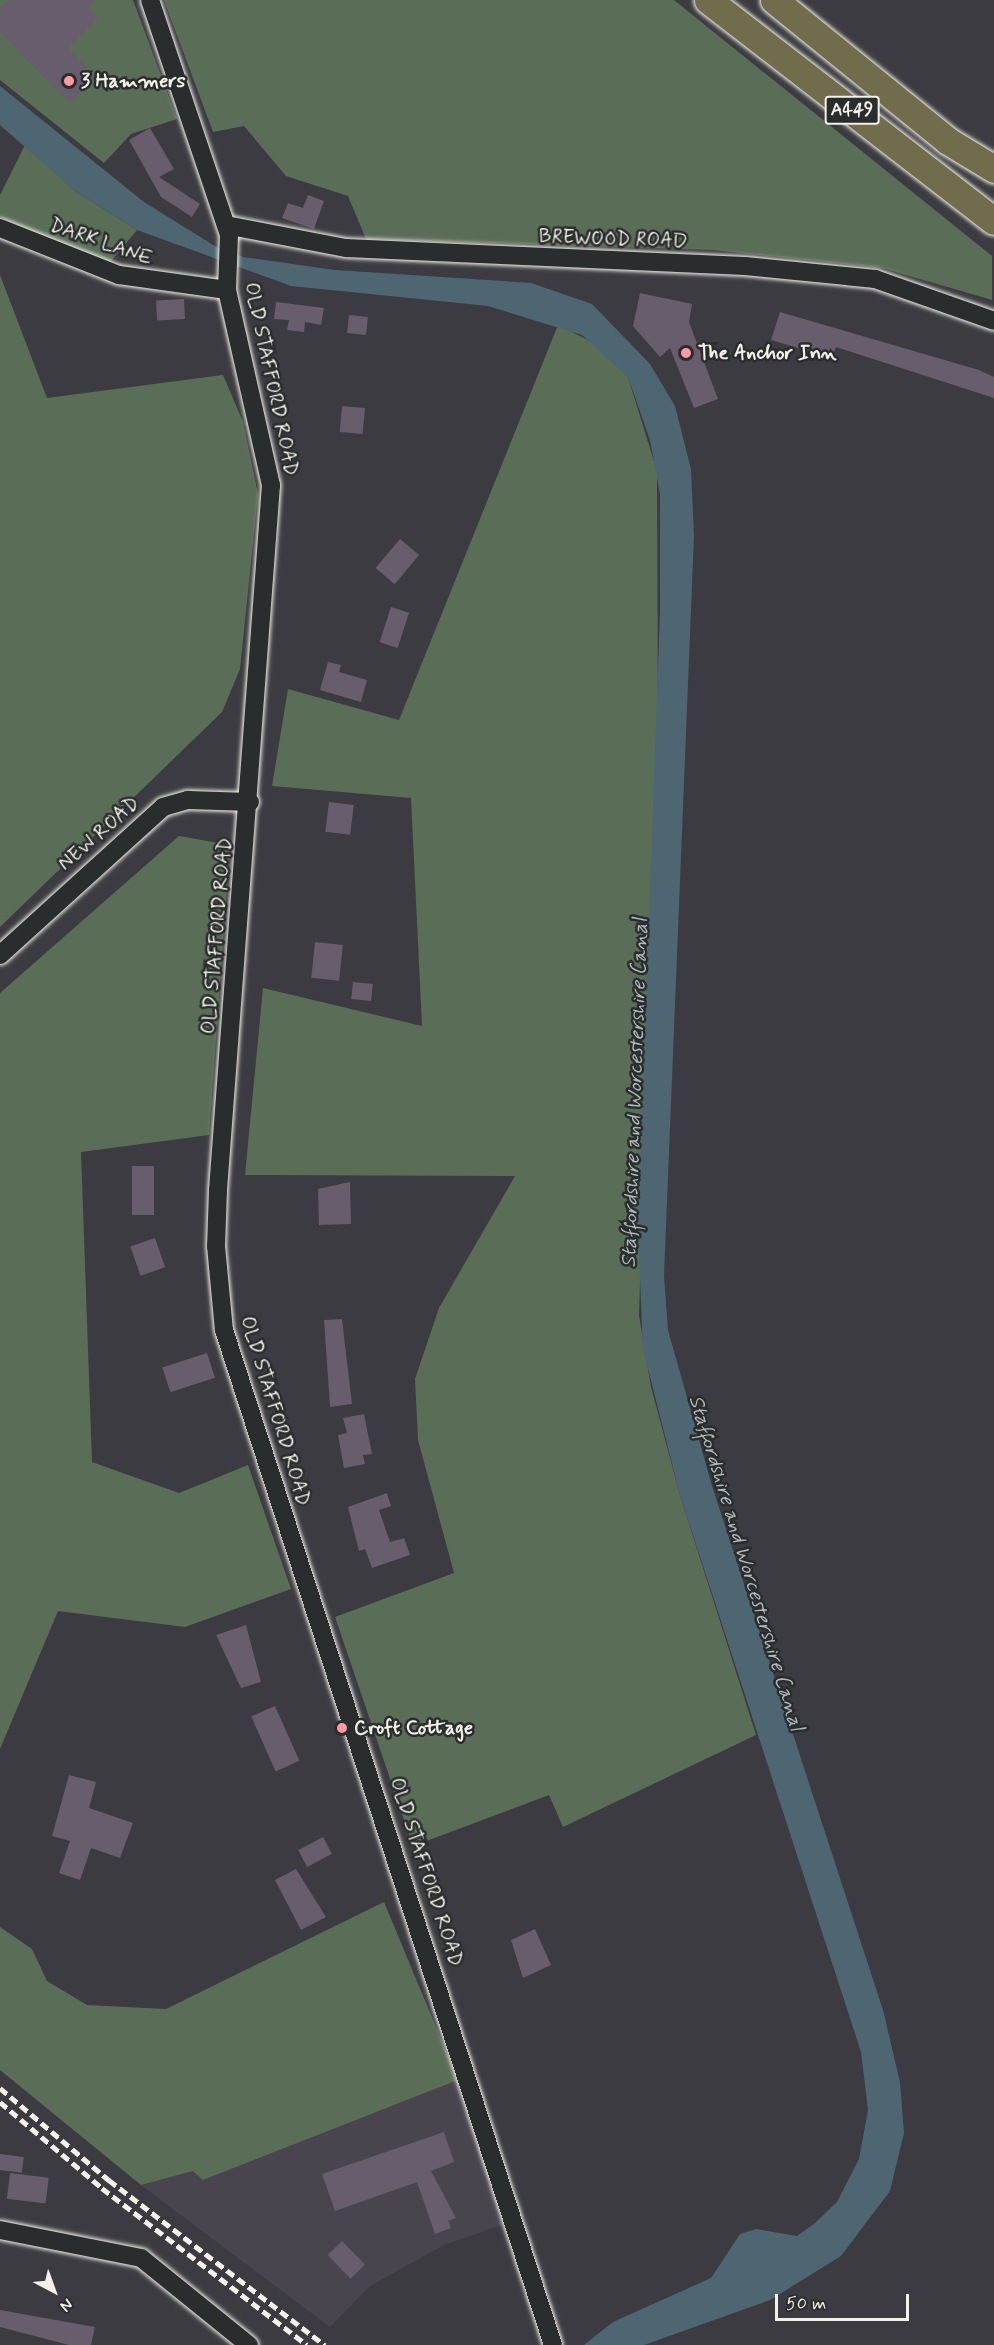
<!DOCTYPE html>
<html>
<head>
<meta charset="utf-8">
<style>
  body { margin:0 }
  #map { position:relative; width:994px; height:2345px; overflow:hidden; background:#3c3b41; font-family:Mynerve,sans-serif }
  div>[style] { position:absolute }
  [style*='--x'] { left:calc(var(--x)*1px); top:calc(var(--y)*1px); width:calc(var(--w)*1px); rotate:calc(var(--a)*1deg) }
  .built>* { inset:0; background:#49454e }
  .green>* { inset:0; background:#596d57 }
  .water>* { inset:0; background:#4d6672 }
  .building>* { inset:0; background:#675d6c; transform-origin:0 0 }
  .roads { filter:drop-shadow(0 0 2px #f4f1e8) drop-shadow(0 0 2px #f4f1e8) }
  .minor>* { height:18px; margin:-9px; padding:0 9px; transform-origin:9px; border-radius:9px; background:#2a2d2e }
  .highway>* { height:27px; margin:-13.5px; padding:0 13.5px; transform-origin:13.5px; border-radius:13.5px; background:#716c4b }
  .rail>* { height:4.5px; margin-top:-2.25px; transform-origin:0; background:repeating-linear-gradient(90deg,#f4f1e8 0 9px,transparent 0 13.5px) }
  .dots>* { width:16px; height:16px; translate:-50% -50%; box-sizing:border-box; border:3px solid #2a2d2e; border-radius:50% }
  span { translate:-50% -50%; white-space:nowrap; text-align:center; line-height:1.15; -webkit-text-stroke:5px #2a2d2e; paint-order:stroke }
  .shield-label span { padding:2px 4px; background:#2a2d2e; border:2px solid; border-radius:4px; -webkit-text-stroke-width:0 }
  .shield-label { font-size:18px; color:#f4f1e8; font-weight:700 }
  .poi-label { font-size:20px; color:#f4f1e8; font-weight:700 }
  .left { translate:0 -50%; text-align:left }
  .street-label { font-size:20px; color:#f4f1e8 }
  .water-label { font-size:21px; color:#b1b9b9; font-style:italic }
  .north { position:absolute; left:24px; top:2261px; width:60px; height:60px; -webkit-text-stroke:4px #2a2d2e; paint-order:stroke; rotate:139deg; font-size:16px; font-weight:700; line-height:24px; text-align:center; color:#f4f1e8 }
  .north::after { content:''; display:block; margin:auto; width:21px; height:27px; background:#f4f1e8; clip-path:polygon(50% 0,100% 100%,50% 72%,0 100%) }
  .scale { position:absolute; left:775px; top:2294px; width:134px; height:27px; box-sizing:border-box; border:3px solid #f4f1e8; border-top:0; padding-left:8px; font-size:18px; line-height:21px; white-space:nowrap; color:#f4f1e8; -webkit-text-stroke:4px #2a2d2e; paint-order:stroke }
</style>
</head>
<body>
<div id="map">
  <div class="built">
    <div style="clip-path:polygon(458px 2080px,507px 2223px,444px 2245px,370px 2286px,330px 2327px,141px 2185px,194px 2171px,203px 2180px)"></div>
  </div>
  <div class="green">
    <div style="clip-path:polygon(0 0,133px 0,177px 119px,131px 134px,104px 163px,0 80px)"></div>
    <div style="clip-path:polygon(164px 0,674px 0,992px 256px,992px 300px,882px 268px,713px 250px,366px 239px,348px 196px,286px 176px,244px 126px,213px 132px)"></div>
    <div style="clip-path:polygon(25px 145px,75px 191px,137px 230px,108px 265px,0 217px,0 195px)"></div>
    <div style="clip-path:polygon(0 275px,47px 398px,223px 375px,243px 422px,258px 494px,240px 669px,222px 712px,0 927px)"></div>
    <div style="clip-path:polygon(558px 325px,600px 346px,628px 377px,657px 471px,658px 730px,639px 1315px,651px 1387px,680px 1495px,756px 1735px,563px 1827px,549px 1795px,413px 1846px,335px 1617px,454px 1573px,418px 1440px,415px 1379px,439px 1308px,515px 1176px,245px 1175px,263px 988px,422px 1026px,411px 798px,272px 786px,288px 689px,399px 720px)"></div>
    <div style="clip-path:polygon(179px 836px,230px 845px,209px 1135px,81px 1152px,92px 1462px,179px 1493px,248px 1465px,291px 1589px,185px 1627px,58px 1611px,0 1749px,0 993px)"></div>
    <div style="clip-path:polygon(384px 1902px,458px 2080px,203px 2180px,193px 2171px,141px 2185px,0 2070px,0 1927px,32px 1949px,47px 1981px,87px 2005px,166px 2009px)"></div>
  </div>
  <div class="water">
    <div style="clip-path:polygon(0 86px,144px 202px,218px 248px,243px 257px,335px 270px,531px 283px,592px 304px,650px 364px,675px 406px,691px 469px,694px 536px,664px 1276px,668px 1330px,712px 1486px,883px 2010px,900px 2082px,904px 2133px,890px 2191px,841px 2256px,770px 2300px,644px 2345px,584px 2345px,613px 2322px,711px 2278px,740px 2234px,756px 2229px,797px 2236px,814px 2224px,837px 2202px,859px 2159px,868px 2110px,861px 2052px,680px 1495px,643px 1349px,638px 1232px,660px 611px,660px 494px,650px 440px,628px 377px,582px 335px,488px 306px,291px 286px,137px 230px,75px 191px,0 125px)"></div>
  </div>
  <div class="building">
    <div style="clip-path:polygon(10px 0,95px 0,88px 7px,98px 17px,67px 48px,96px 77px,69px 102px,0 32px,0 8px)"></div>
    <div style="clip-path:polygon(150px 128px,174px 169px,159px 177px,200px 204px,192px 217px,161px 197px,129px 140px)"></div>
    <div style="clip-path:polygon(308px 195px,324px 201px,314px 229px,282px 218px,288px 203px,303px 208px)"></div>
    <div style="clip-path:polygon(640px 293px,692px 304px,689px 322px,718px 399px,694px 408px,670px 348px,660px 357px,633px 326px)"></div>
    <div style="left:184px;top:299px;width:20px;height:28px;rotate:87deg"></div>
    <div style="clip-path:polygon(276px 302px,324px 308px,321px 325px,305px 322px,304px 332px,287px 330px,289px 320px,274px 319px)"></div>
    <div style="clip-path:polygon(780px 312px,979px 370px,994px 377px,994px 398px,836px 347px,832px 358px,771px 340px)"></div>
    <div style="left:349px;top:315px;width:19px;height:18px;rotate:6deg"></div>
    <div style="left:342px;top:406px;width:23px;height:26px;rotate:5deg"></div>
    <div style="left:400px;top:539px;width:25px;height:38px;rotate:40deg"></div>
    <div style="left:391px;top:607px;width:19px;height:37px;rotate:18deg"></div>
    <div style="clip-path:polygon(328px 662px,341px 665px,339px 672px,367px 680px,361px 702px,320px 690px)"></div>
    <div style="left:329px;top:802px;width:25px;height:30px;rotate:7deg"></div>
    <div style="left:315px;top:942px;width:28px;height:36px;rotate:6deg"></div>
    <div style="left:353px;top:982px;width:20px;height:17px;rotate:6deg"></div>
    <div style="left:132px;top:1166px;width:22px;height:49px"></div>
    <div style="clip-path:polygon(350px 1182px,351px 1224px,319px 1225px,318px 1189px)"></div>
    <div style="left:155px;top:1238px;width:31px;height:26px;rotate:71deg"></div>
    <div style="clip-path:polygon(342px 1319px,352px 1404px,330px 1407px,324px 1320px)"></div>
    <div style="left:207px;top:1353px;width:26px;height:47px;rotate:72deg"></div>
    <div style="clip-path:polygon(364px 1414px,372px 1454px,363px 1455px,365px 1464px,344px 1468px,338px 1435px,347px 1433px,343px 1418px)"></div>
    <div style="clip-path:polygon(387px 1493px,391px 1506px,379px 1510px,390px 1542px,404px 1538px,410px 1555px,372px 1568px,365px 1549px,359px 1551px,348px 1507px)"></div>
    <div style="clip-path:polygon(246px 1625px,261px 1682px,241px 1688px,216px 1635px)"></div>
    <div style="left:275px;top:1706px;width:60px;height:26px;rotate:66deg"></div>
    <div style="clip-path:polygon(69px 1775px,96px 1782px,89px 1808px,133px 1823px,120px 1858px,91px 1848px,80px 1880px,59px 1873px,70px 1841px,52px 1836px)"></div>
    <div style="left:323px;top:1837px;width:19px;height:28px;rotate:62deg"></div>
    <div style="clip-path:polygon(296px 1869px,326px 1917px,301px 1930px,275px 1880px)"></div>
    <div style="clip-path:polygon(535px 1929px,551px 1965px,523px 1978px,511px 1940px)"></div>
    <div style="clip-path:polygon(444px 2132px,454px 2162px,431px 2171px,456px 2218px,448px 2221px,451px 2228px,435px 2234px,417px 2182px,335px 2211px,322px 2174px)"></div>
    <div style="left:0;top:2154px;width:24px;height:16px;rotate:7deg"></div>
    <div style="left:10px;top:2173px;width:39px;height:26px;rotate:7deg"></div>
    <div style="left:342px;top:2241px;width:33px;height:20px;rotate:46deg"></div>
    <div style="clip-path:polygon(0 2310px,95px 2327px,91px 2345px,69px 2345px,0 2327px)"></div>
  </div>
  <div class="roads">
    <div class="minor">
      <div style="--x:150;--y:0;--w:248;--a:71.4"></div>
      <div style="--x:229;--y:235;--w:55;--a:92.1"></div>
      <div style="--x:227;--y:290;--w:200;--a:77.3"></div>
      <div style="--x:271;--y:485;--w:707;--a:94.3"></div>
      <div style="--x:218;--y:1190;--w:56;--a:92"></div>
      <div style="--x:216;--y:1246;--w:84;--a:84.6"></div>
      <div style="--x:224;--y:1330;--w:1067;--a:72.04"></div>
      <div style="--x:226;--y:225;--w:122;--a:10.9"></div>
      <div style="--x:346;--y:248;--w:399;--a:2.6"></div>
      <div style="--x:745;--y:266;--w:131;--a:5.7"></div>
      <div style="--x:875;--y:279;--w:126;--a:19.4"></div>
      <div style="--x:0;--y:228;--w:128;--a:21.6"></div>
      <div style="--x:119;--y:275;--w:109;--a:7.9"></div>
      <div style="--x:0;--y:955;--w:220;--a:-42.2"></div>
      <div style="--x:163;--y:807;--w:26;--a:-16"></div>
      <div style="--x:188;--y:800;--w:62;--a:1.8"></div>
      <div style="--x:0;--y:2230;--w:144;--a:11.2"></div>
      <div style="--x:141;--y:2258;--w:139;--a:38.9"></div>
    </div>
    <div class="highway">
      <div style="--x:708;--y:0;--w:361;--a:37.7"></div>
      <div style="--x:774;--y:0;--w:224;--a:39"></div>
      <div style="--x:948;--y:141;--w:54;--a:31.3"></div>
    </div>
  </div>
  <div class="rail">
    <div style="--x:0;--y:2088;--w:143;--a:40.2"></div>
    <div style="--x:109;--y:2180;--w:272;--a:37.4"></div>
    <div style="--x:0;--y:2102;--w:133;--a:40.1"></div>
    <div style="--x:102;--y:2188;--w:258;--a:37.4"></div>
  </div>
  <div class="dots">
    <div style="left:69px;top:81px;background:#ff9aa2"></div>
    <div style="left:686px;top:353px;background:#ff9aa2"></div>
    <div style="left:342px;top:1728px;background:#ff9aa2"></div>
  </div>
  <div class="shield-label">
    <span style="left:852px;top:110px">A449</span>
  </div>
  <div class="poi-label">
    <span class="left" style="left:81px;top:81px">3 Hammers</span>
    <span class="left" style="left:698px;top:353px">The Anchor Inn</span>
    <span class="left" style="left:354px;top:1728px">Croft Cottage</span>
  </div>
  <div class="street-label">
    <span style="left:613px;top:239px;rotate:2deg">BREWOOD ROAD</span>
    <span style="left:101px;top:242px;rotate:19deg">DARK LANE</span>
    <span style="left:271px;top:379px;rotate:78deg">OLD STAFFORD ROAD</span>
    <span style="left:99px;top:834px;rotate:-42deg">NEW ROAD</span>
    <span style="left:217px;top:936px;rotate:-85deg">OLD STAFFORD ROAD</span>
    <span style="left:275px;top:1411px;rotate:73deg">OLD STAFFORD ROAD</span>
    <span style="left:426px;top:1872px;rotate:72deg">OLD STAFFORD ROAD</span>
  </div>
  <div class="water-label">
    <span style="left:635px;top:1093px;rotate:-88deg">Staffordshire and Worcestershire Canal</span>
    <span style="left:746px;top:1563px;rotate:73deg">Staffordshire and Worcestershire Canal</span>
  </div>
  <div class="north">N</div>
  <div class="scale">50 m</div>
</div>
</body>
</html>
